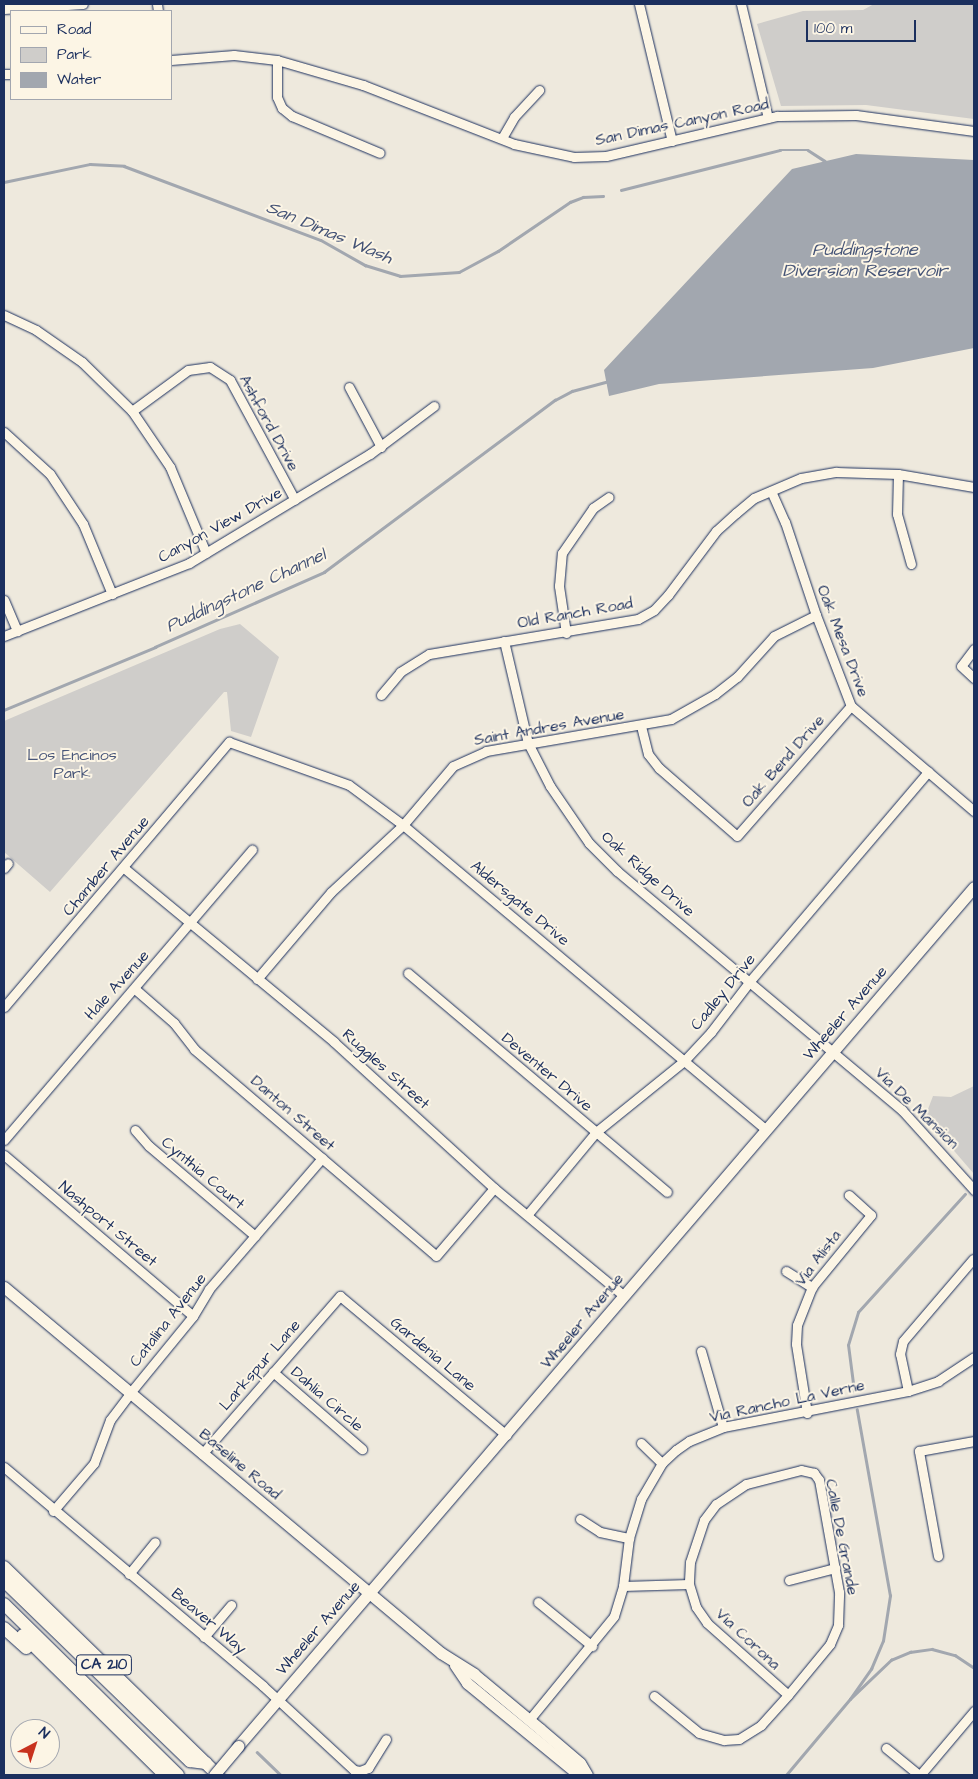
<!DOCTYPE html>
<html>
<head>
<meta charset="utf-8">
<style>
  body { margin:0 }
  #map { position:relative; width:978px; height:1779px; overflow:hidden; background:#eee9dd; font-family:"Architects Daughter",sans-serif }
  div>[style] { position:absolute }
  [style*='--x'] { left:calc(var(--x)*1px); top:calc(var(--y)*1px); width:calc(var(--w)*1px); rotate:calc(var(--a)*1deg) }
  .green>* { inset:0; background:#cfcdca }
  .water>* { inset:0; background:#a2a7af }
  .stream>* { height:2.5px; margin:-1.25px; padding:0 1.25px; transform-origin:1.25px; border-radius:1.25px; background:#a2a7af }
  .roads { filter:drop-shadow(0 0 1px #1b2f5e) drop-shadow(0 0 1px #1b2f5e) }
  .minor>* { height:9px; margin:-4.5px; padding:0 4.5px; transform-origin:4.5px; border-radius:4.5px; background:#fcf5e5 }
  .major>* { height:11px; margin:-5.5px; padding:0 5.5px; transform-origin:5.5px; border-radius:5.5px; background:#fcf5e5 }
  .highway>* { height:12px; margin:-6px; padding:0 6px; transform-origin:6px; border-radius:6px; background:#fcf5e5 }
  .bridges { filter:drop-shadow(0 0 1px #1b2f5e) drop-shadow(0 0 1px #1b2f5e) }
  .major-bridge>* { height:11px; margin:-5.5px; padding:0 5.5px; transform-origin:5.5px; border-radius:5.5px; background:#fcf5e5 }
  span { translate:-50% -50%; white-space:nowrap; text-align:center; line-height:1.15; -webkit-text-stroke:4px #fcf5e5; paint-order:stroke }
  .shield-label span { padding:1px 4px; background:#fcf5e5; border:1px solid; border-radius:4px; -webkit-text-stroke-width:0 }
  .shield-label { font-size:15px; color:#1b2f5e; font-weight:700 }
  .street-label { font-size:16px; color:#1b2f5e }
  .park-label { font-size:16px; color:#485679 }
  .water-label { font-size:18px; color:#445376; font-style:italic }
  .frame { position:absolute; inset:0; border:5px solid #1b2f5e; pointer-events:none }
  .legend { position:absolute; left:10px; top:10px; width:162px; height:90px; box-sizing:border-box; background:#fcf5e5; border:1px solid #a2a6af; margin:0; padding:6px 9px; list-style:none; font-size:15px; color:#1b2f5e }
  .legend li { display:flex; align-items:center; gap:10px; height:25px }
  .legend b { width:25px; border:1px solid #a2a6af }
  .north { position:absolute; left:10px; top:1719px; width:50px; height:50px; box-sizing:border-box; background:#fcf5e5; border:1px solid #a2a6af; border-radius:50%; rotate:40deg; font-size:14px; font-weight:700; line-height:20px; text-align:center; color:#1b2f5e }
  .north::after { content:''; display:block; margin:auto; width:18px; height:22px; background:#c8321e; clip-path:polygon(50% 0,100% 100%,50% 72%,0 100%) }
  .scale { position:absolute; left:806px; top:20px; width:110px; height:22px; box-sizing:border-box; border:2px solid #1b2f5e; border-top:0; padding-left:6px; font-size:15px; line-height:18px; white-space:nowrap; color:#1b2f5e; -webkit-text-stroke:4px #fcf5e5; paint-order:stroke }
</style>
</head>
<body>
<div id="map">
  <div class="green">
    <div style="clip-path:polygon(874px 4px,974px 4px,974px 119px,866px 105px,781px 106px,757px 24px,803px 11px,863px 10px)"></div>
    <div style="clip-path:polygon(240px 624px,279px 657px,251px 737px,231px 731px,227px 692px,224px 692px,50px 892px,4px 852px,4px 721px,220px 629px)"></div>
    <div style="clip-path:polygon(974px 1086px,974px 1174px,925px 1117px,933px 1096px,951px 1097px)"></div>
  </div>
  <div class="water">
    <div style="clip-path:polygon(856px 154px,974px 160px,974px 348px,873px 368px,659px 384px,609px 396px,604px 370px,792px 169px)"></div>
  </div>
  <div class="stream">
    <div style="--x:4;--y:182;--w:88;--a:-11.8"></div>
    <div style="--x:90;--y:164;--w:34;--a:3"></div>
    <div style="--x:124;--y:166;--w:210;--a:20.6"></div>
    <div style="--x:321;--y:240;--w:51;--a:29.6"></div>
    <div style="--x:365;--y:265;--w:37;--a:17"></div>
    <div style="--x:400;--y:276;--w:59;--a:-3.9"></div>
    <div style="--x:459;--y:272;--w:44;--a:-28.3"></div>
    <div style="--x:498;--y:251;--w:87;--a:-34.2"></div>
    <div style="--x:570;--y:202;--w:14;--a:-21"></div>
    <div style="--x:583;--y:197;--w:20;--a:-3"></div>
    <div style="--x:621;--y:190;--w:164;--a:-14.1"></div>
    <div style="--x:780;--y:150;--w:28;--a:0"></div>
    <div style="--x:808;--y:150;--w:20;--a:33"></div>
    <div style="--x:4;--y:710;--w:164;--a:-22.6"></div>
    <div style="--x:155;--y:647;--w:185;--a:-23.9"></div>
    <div style="--x:324;--y:572;--w:288;--a:-36.7"></div>
    <div style="--x:555;--y:400;--w:19;--a:-28"></div>
    <div style="--x:572;--y:391;--w:35;--a:-15"></div>
    <div style="--x:854;--y:1391;--w:46;--a:-97.4"></div>
    <div style="--x:848;--y:1345;--w:34;--a:-73"></div>
    <div style="--x:858;--y:1312;--w:159;--a:-47.8"></div>
    <div style="--x:850;--y:1699;--w:37;--a:-55"></div>
    <div style="--x:871;--y:1669;--w:30;--a:-67"></div>
    <div style="--x:883;--y:1641;--w:46;--a:-81.2"></div>
    <div style="--x:890;--y:1596;--w:189;--a:-100.1"></div>
    <div style="--x:257;--y:1752;--w:33;--a:44"></div>
    <div style="--x:786;--y:1775;--w:99;--a:-49.9"></div>
    <div style="--x:850;--y:1699;--w:57;--a:-43.6"></div>
    <div style="--x:891;--y:1660;--w:21;--a:-23"></div>
    <div style="--x:910;--y:1652;--w:22;--a:-8"></div>
    <div style="--x:932;--y:1649;--w:24;--a:15"></div>
    <div style="--x:955;--y:1655;--w:23;--a:34"></div>
  </div>
  <div class="roads">
    <div class="minor">
      <div style="--x:157;--y:4;--w:7;--a:82"></div>
      <div style="--x:639;--y:4;--w:141;--a:76.5"></div>
      <div style="--x:741;--y:4;--w:117;--a:76.7"></div>
      <div style="--x:4;--y:9;--w:79;--a:-3.6"></div>
      <div style="--x:171;--y:60;--w:63;--a:-4.5"></div>
      <div style="--x:234;--y:55;--w:43;--a:6.6"></div>
      <div style="--x:277;--y:60;--w:90;--a:16.2"></div>
      <div style="--x:363;--y:85;--w:162;--a:21.3"></div>
      <div style="--x:514;--y:144;--w:61;--a:12.2"></div>
      <div style="--x:574;--y:157;--w:32;--a:-2"></div>
      <div style="--x:606;--y:156;--w:176;--a:-13.2"></div>
      <div style="--x:777;--y:116;--w:79;--a:-0.7"></div>
      <div style="--x:856;--y:115;--w:119;--a:7.7"></div>
      <div style="--x:277;--y:60;--w:37;--a:90"></div>
      <div style="--x:277;--y:97;--w:12;--a:66"></div>
      <div style="--x:282;--y:108;--w:13;--a:39"></div>
      <div style="--x:292;--y:116;--w:95;--a:22.8"></div>
      <div style="--x:4;--y:74;--w:7;--a:0"></div>
      <div style="--x:502;--y:138;--w:24;--a:-60"></div>
      <div style="--x:514;--y:117;--w:37;--a:-47"></div>
      <div style="--x:4;--y:315;--w:35;--a:25"></div>
      <div style="--x:36;--y:330;--w:56;--a:34.8"></div>
      <div style="--x:82;--y:362;--w:70;--a:44.4"></div>
      <div style="--x:132;--y:411;--w:68;--a:55.8"></div>
      <div style="--x:170;--y:467;--w:93;--a:67.3"></div>
      <div style="--x:349;--y:387;--w:68;--a:61.9"></div>
      <div style="--x:132;--y:411;--w:69;--a:-36.2"></div>
      <div style="--x:188;--y:370;--w:22;--a:-8"></div>
      <div style="--x:210;--y:367;--w:24;--a:33"></div>
      <div style="--x:230;--y:380;--w:136;--a:61.6"></div>
      <div style="--x:4;--y:432;--w:62;--a:42.4"></div>
      <div style="--x:50;--y:474;--w:60;--a:56.6"></div>
      <div style="--x:83;--y:524;--w:76;--a:67.5"></div>
      <div style="--x:898;--y:474;--w:40;--a:91.4"></div>
      <div style="--x:897;--y:514;--w:52;--a:74.4"></div>
      <div style="--x:771;--y:491;--w:34;--a:66"></div>
      <div style="--x:785;--y:522;--w:98;--a:71.6"></div>
      <div style="--x:816;--y:615;--w:97;--a:69"></div>
      <div style="--x:851;--y:706;--w:162;--a:40.5"></div>
      <div style="--x:4;--y:600;--w:34;--a:67"></div>
      <div style="--x:566;--y:633;--w:48;--a:-98.5"></div>
      <div style="--x:559;--y:586;--w:33;--a:-85"></div>
      <div style="--x:562;--y:553;--w:55;--a:-55.4"></div>
      <div style="--x:593;--y:508;--w:19;--a:-35"></div>
      <div style="--x:4;--y:636;--w:199;--a:-21.5"></div>
      <div style="--x:189;--y:563;--w:211;--a:-31.1"></div>
      <div style="--x:370;--y:454;--w:80;--a:-36.9"></div>
      <div style="--x:504;--y:641;--w:105;--a:76.8"></div>
      <div style="--x:528;--y:743;--w:48;--a:62.9"></div>
      <div style="--x:550;--y:786;--w:69;--a:55.6"></div>
      <div style="--x:589;--y:843;--w:40;--a:45"></div>
      <div style="--x:617;--y:871;--w:372;--a:40"></div>
      <div style="--x:902;--y:1110;--w:108;--a:48"></div>
      <div style="--x:974;--y:649;--w:21;--a:127"></div>
      <div style="--x:961;--y:666;--w:18;--a:43"></div>
      <div style="--x:381;--y:695;--w:30;--a:-50"></div>
      <div style="--x:400;--y:672;--w:34;--a:-32"></div>
      <div style="--x:429;--y:654;--w:212;--a:-9.5"></div>
      <div style="--x:638;--y:619;--w:18;--a:-29"></div>
      <div style="--x:654;--y:610;--w:21;--a:-47"></div>
      <div style="--x:668;--y:595;--w:80;--a:-53.1"></div>
      <div style="--x:716;--y:531;--w:27;--a:-42"></div>
      <div style="--x:736;--y:513;--w:23;--a:-40"></div>
      <div style="--x:754;--y:498;--w:51;--a:-23.1"></div>
      <div style="--x:801;--y:478;--w:36;--a:-10"></div>
      <div style="--x:836;--y:472;--w:62;--a:1.8"></div>
      <div style="--x:898;--y:474;--w:77;--a:9.7"></div>
      <div style="--x:641;--y:726;--w:29;--a:76"></div>
      <div style="--x:648;--y:754;--w:18;--a:52"></div>
      <div style="--x:659;--y:768;--w:103;--a:41.1"></div>
      <div style="--x:737;--y:836;--w:173;--a:-48.8"></div>
      <div style="--x:4;--y:868;--w:6;--a:-51"></div>
      <div style="--x:124;--y:868;--w:273;--a:39.6"></div>
      <div style="--x:334;--y:1042;--w:217;--a:42.4"></div>
      <div style="--x:494;--y:1188;--w:169;--a:39.7"></div>
      <div style="--x:408;--y:973;--w:339;--a:40.2"></div>
      <div style="--x:257;--y:979;--w:114;--a:-49.6"></div>
      <div style="--x:331;--y:892;--w:98;--a:-42.9"></div>
      <div style="--x:403;--y:825;--w:77;--a:-49.7"></div>
      <div style="--x:453;--y:766;--w:36;--a:-24"></div>
      <div style="--x:486;--y:751;--w:188;--a:-9.8"></div>
      <div style="--x:671;--y:719;--w:51;--a:-29.6"></div>
      <div style="--x:715;--y:694;--w:28;--a:-38"></div>
      <div style="--x:737;--y:677;--w:55;--a:-47.9"></div>
      <div style="--x:774;--y:636;--w:47;--a:-26.6"></div>
      <div style="--x:135;--y:989;--w:52;--a:41.1"></div>
      <div style="--x:174;--y:1023;--w:33;--a:52"></div>
      <div style="--x:194;--y:1049;--w:318;--a:40.5"></div>
      <div style="--x:436;--y:1256;--w:89;--a:-49.5"></div>
      <div style="--x:4;--y:1007;--w:348;--a:-49.7"></div>
      <div style="--x:229;--y:742;--w:127;--a:19.7"></div>
      <div style="--x:349;--y:785;--w:67;--a:36.5"></div>
      <div style="--x:403;--y:825;--w:474;--a:40"></div>
      <div style="--x:135;--y:1130;--w:21;--a:49"></div>
      <div style="--x:149;--y:1146;--w:139;--a:40.3"></div>
      <div style="--x:4;--y:1140;--w:382;--a:-49.5"></div>
      <div style="--x:4;--y:1155;--w:248;--a:40.4"></div>
      <div style="--x:528;--y:1214;--w:107;--a:-50.3"></div>
      <div style="--x:596;--y:1132;--w:113;--a:-38.9"></div>
      <div style="--x:684;--y:1061;--w:40;--a:-47"></div>
      <div style="--x:711;--y:1032;--w:64;--a:-52.6"></div>
      <div style="--x:750;--y:981;--w:275;--a:-49.6"></div>
      <div style="--x:786;--y:1271;--w:31;--a:32"></div>
      <div style="--x:701;--y:1351;--w:79;--a:73.9"></div>
      <div style="--x:273;--y:1372;--w:118;--a:40.9"></div>
      <div style="--x:908;--y:1391;--w:38;--a:-102"></div>
      <div style="--x:900;--y:1354;--w:13;--a:-77"></div>
      <div style="--x:903;--y:1341;--w:108;--a:-49.5"></div>
      <div style="--x:807;--y:1413;--w:70;--a:-99.1"></div>
      <div style="--x:796;--y:1344;--w:19;--a:-87"></div>
      <div style="--x:797;--y:1325;--w:41;--a:-68.5"></div>
      <div style="--x:812;--y:1287;--w:93;--a:-50.7"></div>
      <div style="--x:871;--y:1215;--w:30;--a:-138"></div>
      <div style="--x:641;--y:1443;--w:29;--a:44"></div>
      <div style="--x:202;--y:1454;--w:210;--a:-48.9"></div>
      <div style="--x:340;--y:1296;--w:217;--a:39.9"></div>
      <div style="--x:4;--y:1467;--w:339;--a:40.2"></div>
      <div style="--x:263;--y:1686;--w:124;--a:42.7"></div>
      <div style="--x:354;--y:1770;--w:6;--a:9"></div>
      <div style="--x:360;--y:1771;--w:9;--a:-21"></div>
      <div style="--x:368;--y:1768;--w:34;--a:-58"></div>
      <div style="--x:53;--y:1511;--w:63;--a:-49.5"></div>
      <div style="--x:94;--y:1463;--w:46;--a:-69.6"></div>
      <div style="--x:110;--y:1420;--w:34;--a:-53"></div>
      <div style="--x:130;--y:1393;--w:99;--a:-50.7"></div>
      <div style="--x:193;--y:1316;--w:31;--a:-59"></div>
      <div style="--x:209;--y:1289;--w:173;--a:-49.2"></div>
      <div style="--x:580;--y:1519;--w:24;--a:33"></div>
      <div style="--x:600;--y:1532;--w:30;--a:12"></div>
      <div style="--x:938;--y:1556;--w:107;--a:-100.3"></div>
      <div style="--x:919;--y:1451;--w:56;--a:-10.3"></div>
      <div style="--x:129;--y:1574;--w:41;--a:-50.9"></div>
      <div style="--x:789;--y:1580;--w:48;--a:-14.6"></div>
      <div style="--x:623;--y:1586;--w:66;--a:-1.7"></div>
      <div style="--x:538;--y:1602;--w:70;--a:39.2"></div>
      <div style="--x:204;--y:1637;--w:42;--a:-49.8"></div>
      <div style="--x:654;--y:1696;--w:58;--a:39.4"></div>
      <div style="--x:699;--y:1733;--w:26;--a:16"></div>
      <div style="--x:724;--y:1740;--w:15;--a:-4"></div>
      <div style="--x:739;--y:1739;--w:26;--a:-32"></div>
      <div style="--x:761;--y:1725;--w:40;--a:-48"></div>
      <div style="--x:788;--y:1695;--w:66;--a:-50.5"></div>
      <div style="--x:830;--y:1644;--w:21;--a:-67"></div>
      <div style="--x:838;--y:1625;--w:33;--a:-88"></div>
      <div style="--x:839;--y:1592;--w:114;--a:-100.1"></div>
      <div style="--x:819;--y:1480;--w:9;--a:-126"></div>
      <div style="--x:814;--y:1473;--w:13;--a:-167"></div>
      <div style="--x:801;--y:1470;--w:57;--a:165.7"></div>
      <div style="--x:746;--y:1484;--w:36;--a:146"></div>
      <div style="--x:716;--y:1504;--w:20;--a:127"></div>
      <div style="--x:704;--y:1520;--w:44;--a:108.4"></div>
      <div style="--x:690;--y:1562;--w:22;--a:93"></div>
      <div style="--x:689;--y:1584;--w:24;--a:73"></div>
      <div style="--x:696;--y:1607;--w:19;--a:55"></div>
      <div style="--x:707;--y:1623;--w:108;--a:41.6"></div>
      <div style="--x:529;--y:1720;--w:134;--a:-50.7"></div>
      <div style="--x:614;--y:1616;--w:31;--a:-73"></div>
      <div style="--x:623;--y:1586;--w:48;--a:-82.9"></div>
      <div style="--x:629;--y:1538;--w:41;--a:-72.9"></div>
      <div style="--x:641;--y:1499;--w:42;--a:-59.7"></div>
      <div style="--x:662;--y:1463;--w:19;--a:-43"></div>
      <div style="--x:676;--y:1450;--w:16;--a:-35"></div>
      <div style="--x:689;--y:1441;--w:37;--a:-22"></div>
      <div style="--x:723;--y:1427;--w:188;--a:-11"></div>
      <div style="--x:908;--y:1391;--w:32;--a:-18"></div>
      <div style="--x:938;--y:1381;--w:43;--a:-33.7"></div>
      <div style="--x:886;--y:1748;--w:43;--a:39.3"></div>
      <div style="--x:920;--y:1775;--w:84;--a:-49.8"></div>
    </div>
    <div class="major">
      <div style="--x:4;--y:1287;--w:570;--a:39.95"></div>
      <div style="--x:441;--y:1653;--w:39;--a:32"></div>
      <div style="--x:474;--y:1674;--w:86;--a:39.8"></div>
      <div style="--x:540;--y:1729;--w:52;--a:40.4"></div>
      <div style="--x:580;--y:1763;--w:14;--a:60"></div>
      <div style="--x:455;--y:1665;--w:22;--a:56"></div>
      <div style="--x:467;--y:1683;--w:145;--a:39.4"></div>
      <div style="--x:238;--y:1746;--w:1131;--a:-49.41"></div>
    </div>
    <div class="highway">
      <div style="--x:4;--y:1567;--w:298;--a:44.2"></div>
      <div style="--x:4;--y:1581;--w:259;--a:44.1"></div>
      <div style="--x:190;--y:1761;--w:16;--a:7"></div>
      <div style="--x:4;--y:1604;--w:244;--a:44.5"></div>
      <div style="--x:4;--y:1628;--w:30;--a:42"></div>
      <div style="--x:23;--y:1635;--w:199;--a:44.6"></div>
    </div>
  </div>
  <div class="bridges">
    <div class="major-bridge">
      <div style="--x:214;--y:1775;--w:38;--a:-50"></div>
    </div>
  </div>
  <div class="shield-label">
    <span style="left:104px;top:1665px">CA 210</span>
  </div>
  <div class="street-label">
    <span style="left:682px;top:122px;rotate:-12deg">San Dimas Canyon Road</span>
    <span style="left:269px;top:423px;rotate:61deg">Ashford Drive</span>
    <span style="left:220px;top:525px;rotate:-29deg">Canyon View Drive</span>
    <span style="left:575px;top:613px;rotate:-10deg">Old Ranch Road</span>
    <span style="left:843px;top:641px;rotate:69deg">Oak Mesa Drive</span>
    <span style="left:549px;top:727px;rotate:-10deg">Saint Andres Avenue</span>
    <span style="left:783px;top:761px;rotate:-49deg">Oak Bend Drive</span>
    <span style="left:106px;top:866px;rotate:-50deg">Chamber Avenue</span>
    <span style="left:648px;top:874px;rotate:42deg">Oak Ridge Drive</span>
    <span style="left:520px;top:903px;rotate:40deg">Aldersgate Drive</span>
    <span style="left:117px;top:985px;rotate:-48deg">Hale Avenue</span>
    <span style="left:723px;top:992px;rotate:-51deg">Cadley Drive</span>
    <span style="left:845px;top:1013px;rotate:-49deg">Wheeler Avenue</span>
    <span style="left:386px;top:1069px;rotate:42deg">Ruggles Street</span>
    <span style="left:547px;top:1072px;rotate:40deg">Deventer Drive</span>
    <span style="left:917px;top:1108px;rotate:44deg">Via De Mansion</span>
    <span style="left:293px;top:1113px;rotate:41deg">Danton Street</span>
    <span style="left:203px;top:1173px;rotate:40deg">Cynthia Court</span>
    <span style="left:108px;top:1224px;rotate:40deg">Nashport Street</span>
    <span style="left:818px;top:1258px;rotate:-53deg">Via Alista</span>
    <span style="left:168px;top:1320px;rotate:-52deg">Catalina Avenue</span>
    <span style="left:582px;top:1321px;rotate:-50deg">Wheeler Avenue</span>
    <span style="left:433px;top:1354px;rotate:40deg">Gardenia Lane</span>
    <span style="left:260px;top:1365px;rotate:-49deg">Larkspur Lane</span>
    <span style="left:327px;top:1399px;rotate:41deg">Dahlia Circle</span>
    <span style="left:787px;top:1401px;rotate:-12deg">Via Rancho La Verne</span>
    <span style="left:240px;top:1464px;rotate:40deg">Baseline Road</span>
    <span style="left:842px;top:1537px;rotate:79deg">Calle De Grande</span>
    <span style="left:209px;top:1621px;rotate:40deg">Beaver Way</span>
    <span style="left:318px;top:1628px;rotate:-49deg">Wheeler Avenue</span>
    <span style="left:748px;top:1639px;rotate:43deg">Via Corona</span>
  </div>
  <div class="park-label">
    <span style="left:72px;top:764px">Los Encinos<br>Park</span>
  </div>
  <div class="water-label">
    <span style="left:329px;top:233px;rotate:23deg">San Dimas Wash</span>
    <span style="left:865px;top:261px">Puddingstone<br>Diversion Reservoir</span>
    <span style="left:246px;top:591px;rotate:-25deg">Puddingstone Channel</span>
  </div>
  <div class="frame"></div>
  <ul class="legend">
  <li><b style="height:6px;background:#fcf5e5"></b>Road</li>
  <li><b style="height:14px;background:#cfcdca"></b>Park</li>
  <li><b style="height:14px;background:#a2a7af"></b>Water</li>
  </ul>
  <div class="north">N</div>
  <div class="scale">100 m</div>
</div>
</body>
</html>
